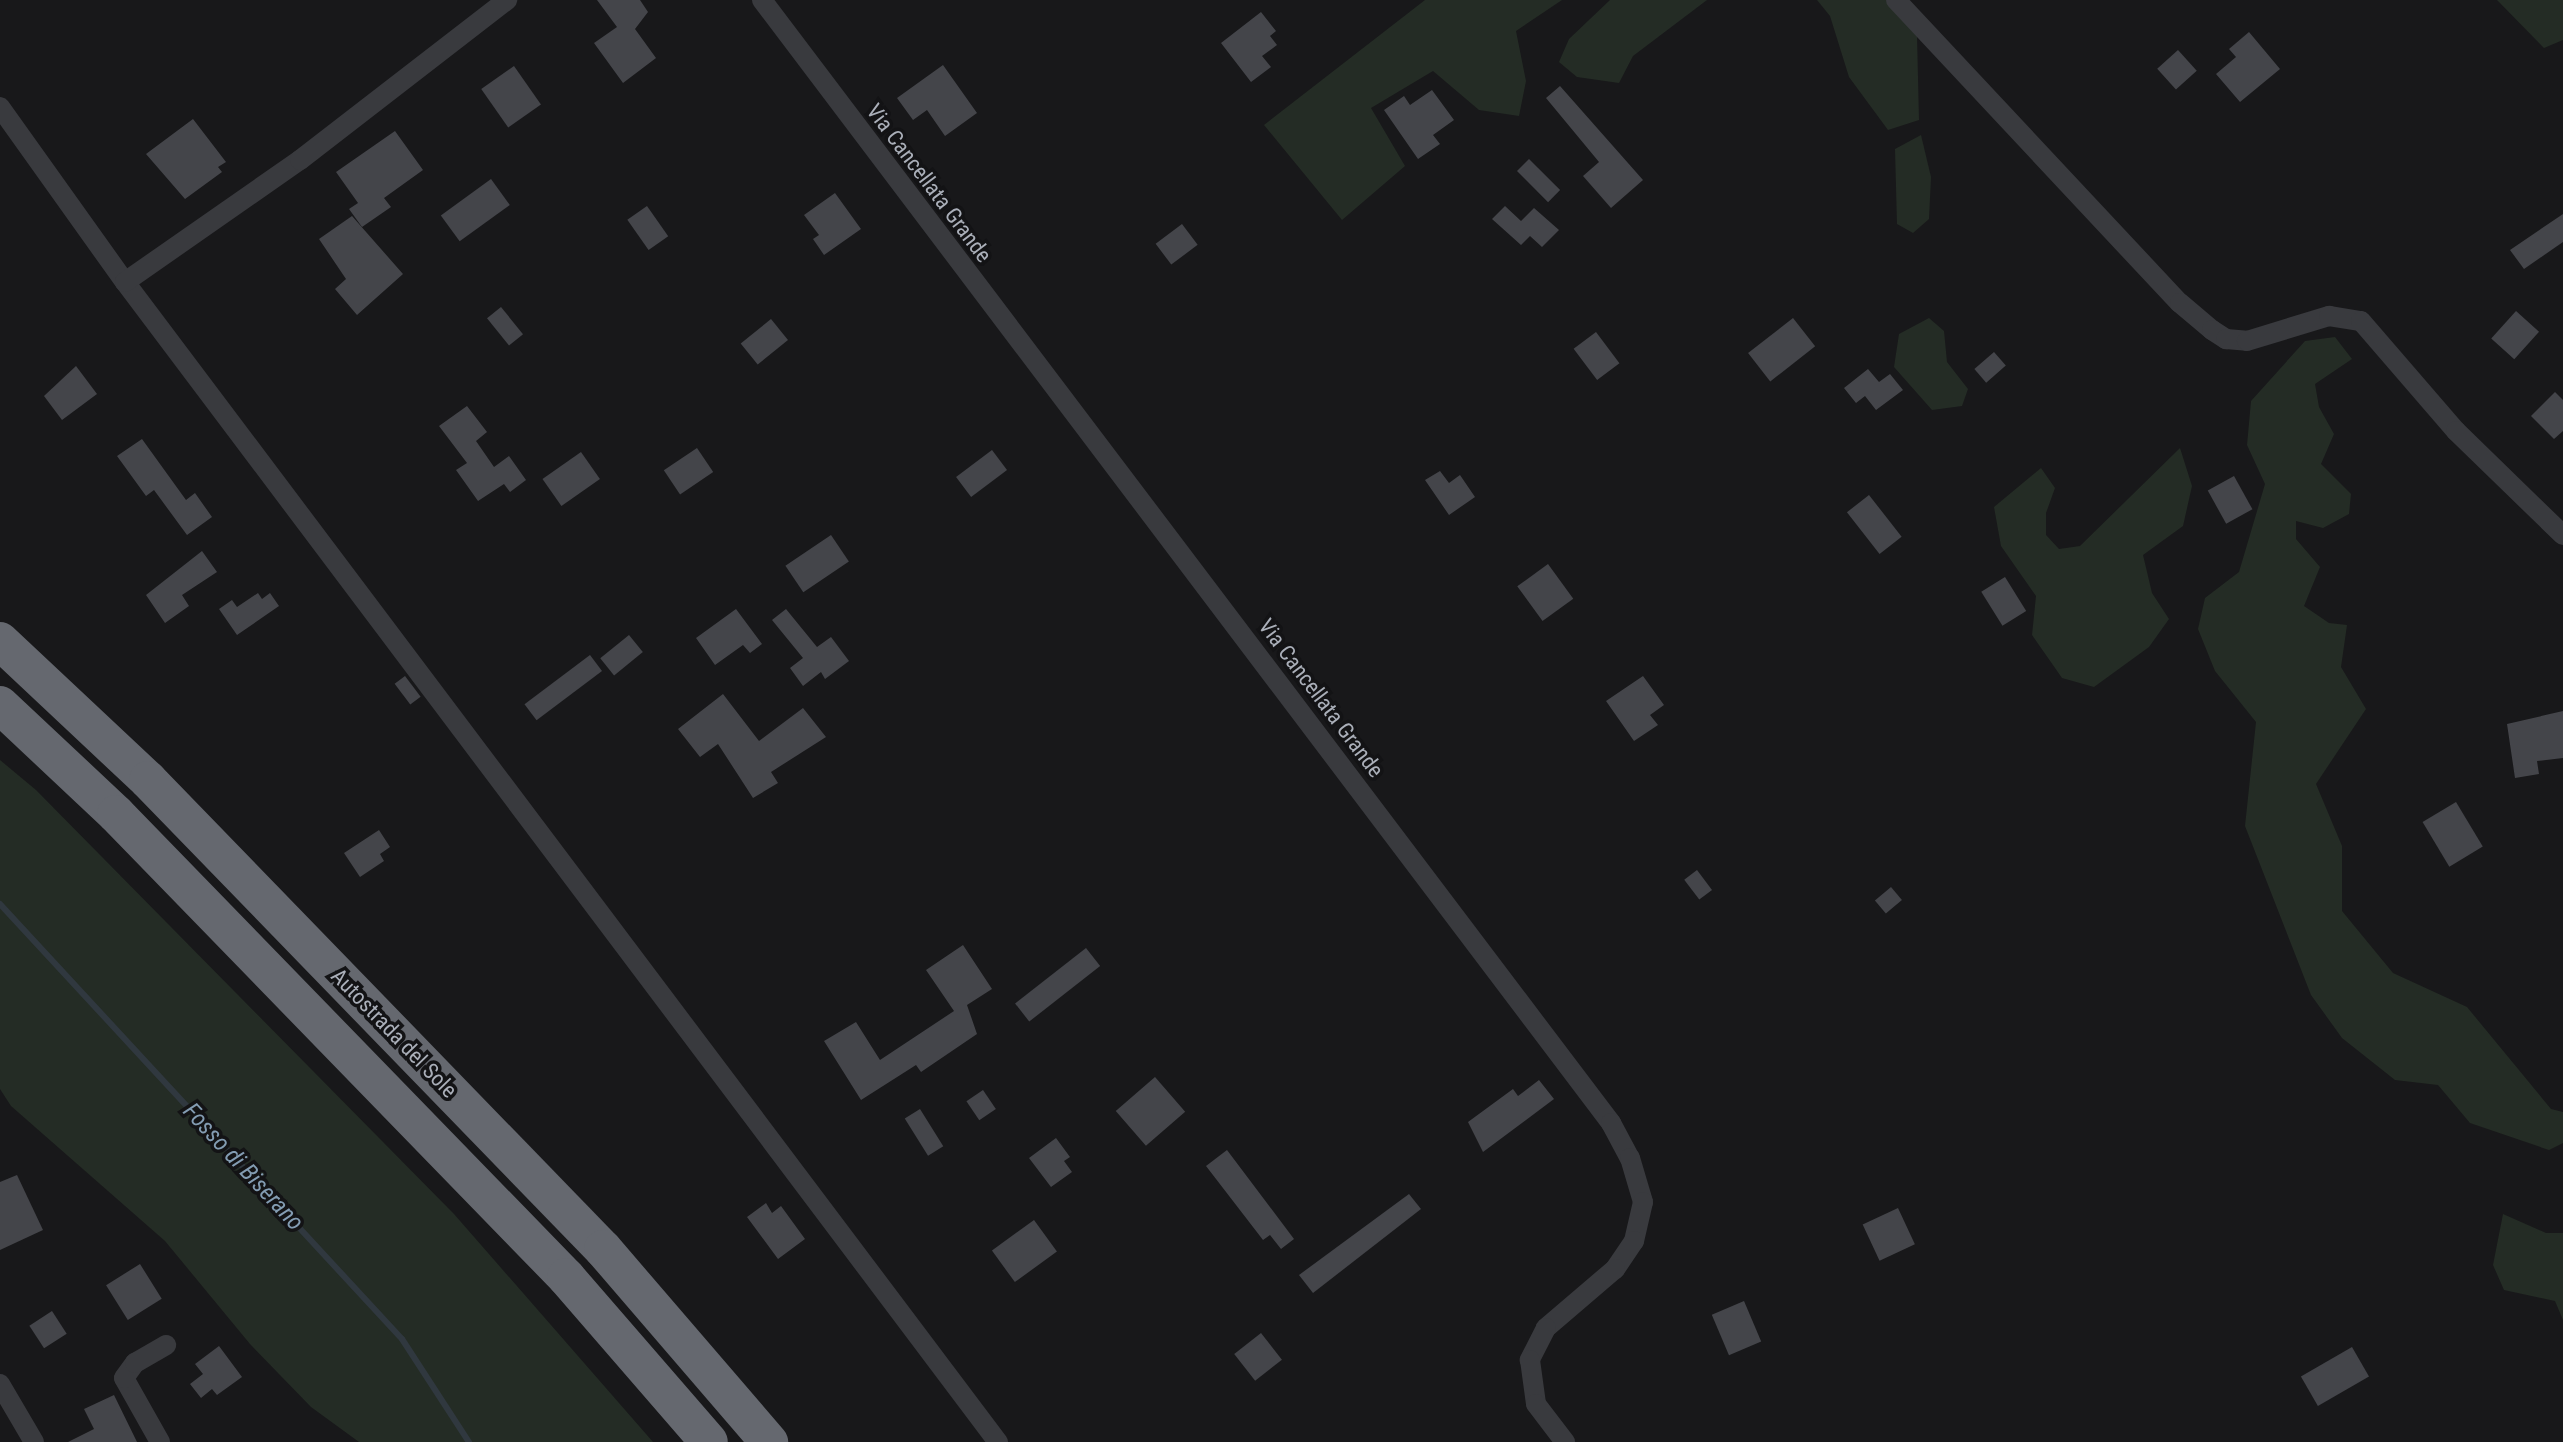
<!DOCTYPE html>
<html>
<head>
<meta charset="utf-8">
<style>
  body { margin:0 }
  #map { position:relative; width:2563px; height:1442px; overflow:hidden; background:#18181a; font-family:"Roboto Condensed",sans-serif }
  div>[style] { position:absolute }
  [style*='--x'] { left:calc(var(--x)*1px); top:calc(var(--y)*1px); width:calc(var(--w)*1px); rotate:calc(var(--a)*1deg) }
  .green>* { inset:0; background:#242c25 }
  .stream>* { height:6px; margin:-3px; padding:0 3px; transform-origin:3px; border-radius:3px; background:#30383f }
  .building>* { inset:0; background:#44454a; transform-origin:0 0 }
  .minor>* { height:20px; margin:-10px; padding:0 10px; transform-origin:10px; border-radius:10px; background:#393a3e }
  .motorway>* { height:38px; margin:-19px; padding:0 19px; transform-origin:19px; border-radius:19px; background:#65686f }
  span { translate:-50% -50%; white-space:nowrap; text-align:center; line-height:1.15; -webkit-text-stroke:7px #131315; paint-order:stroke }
  .street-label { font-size:22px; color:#aaafb9 }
  .water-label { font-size:24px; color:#839cb2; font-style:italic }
</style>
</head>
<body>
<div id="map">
  <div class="green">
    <div style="clip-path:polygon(1425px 0,1562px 0,1516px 31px,1526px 81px,1519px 116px,1479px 110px,1433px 71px,1371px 108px,1405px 166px,1342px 220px,1264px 125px)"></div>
    <div style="clip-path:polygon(1610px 0,1707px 0,1633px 56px,1619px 83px,1577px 77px,1559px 62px,1569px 39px)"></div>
    <div style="clip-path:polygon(1817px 0,1886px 0,1917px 35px,1919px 120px,1888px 130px,1849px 77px,1830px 16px)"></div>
    <div style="clip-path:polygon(2497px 0,2563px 0,2563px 40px,2544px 48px)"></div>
    <div style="clip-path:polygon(1921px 135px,1931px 177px,1929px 219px,1913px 233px,1897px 224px,1895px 149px)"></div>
    <div style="clip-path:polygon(1929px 318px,1944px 331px,1947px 362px,1968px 389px,1962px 406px,1932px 410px,1894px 367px,1899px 334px)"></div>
    <div style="clip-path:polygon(2335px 337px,2352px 359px,2315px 384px,2319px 407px,2334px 434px,2321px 464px,2351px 494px,2349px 514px,2323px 528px,2296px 521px,2296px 539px,2320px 567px,2304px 606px,2329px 623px,2347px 625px,2341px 667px,2366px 709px,2316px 784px,2342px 846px,2342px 911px,2393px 973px,2467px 1007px,2551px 1109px,2563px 1112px,2563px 1143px,2549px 1150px,2470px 1123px,2438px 1085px,2395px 1080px,2342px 1038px,2311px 995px,2245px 826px,2256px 722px,2215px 671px,2198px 629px,2205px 598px,2239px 572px,2265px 484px,2247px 445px,2251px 401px,2305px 341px)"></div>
    <div style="clip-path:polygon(2180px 448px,2192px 486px,2183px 526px,2143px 555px,2152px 593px,2169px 619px,2149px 647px,2094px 687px,2062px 678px,2032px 635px,2036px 596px,2001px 546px,1994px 507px,2041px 468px,2055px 488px,2046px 513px,2046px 535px,2059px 549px,2080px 546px)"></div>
    <div style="clip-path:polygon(0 760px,36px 790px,454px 1214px,653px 1442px,359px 1442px,311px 1407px,250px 1344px,165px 1241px,11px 1106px,0 1089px)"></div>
    <div style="clip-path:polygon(2503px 1214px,2546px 1233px,2563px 1233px,2563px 1320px,2555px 1301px,2504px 1290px,2493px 1265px)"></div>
  </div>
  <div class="stream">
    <div style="--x:0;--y:904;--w:592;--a:47.26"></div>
    <div style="--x:402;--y:1339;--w:123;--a:57"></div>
  </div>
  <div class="building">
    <div style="clip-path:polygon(597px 0,640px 0,648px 12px,635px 29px,656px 58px,623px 83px,594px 43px,617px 27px)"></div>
    <div style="clip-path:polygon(1261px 12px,1276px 31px,1270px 36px,1277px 45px,1262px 56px,1271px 67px,1251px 82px,1221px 43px)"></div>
    <div style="clip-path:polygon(2249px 32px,2280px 69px,2240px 102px,2216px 74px,2236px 57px,2229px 49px)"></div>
    <div style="left:2178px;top:50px;width:28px;height:28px;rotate:48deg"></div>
    <div style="clip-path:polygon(943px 65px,977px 113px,945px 136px,927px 110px,913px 120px,897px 98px)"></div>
    <div style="left:514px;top:66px;width:47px;height:40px;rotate:55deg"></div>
    <div style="clip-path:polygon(1560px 86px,1643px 180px,1611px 208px,1583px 176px,1599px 162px,1546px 98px)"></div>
    <div style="clip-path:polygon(1432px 90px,1454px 120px,1433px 135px,1440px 144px,1418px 159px,1384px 110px,1404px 96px,1410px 105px)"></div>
    <div style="clip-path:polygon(193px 119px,226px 162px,218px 167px,222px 172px,185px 199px,146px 154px)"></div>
    <div style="clip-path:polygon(395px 131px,423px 170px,384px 198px,391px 207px,362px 227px,349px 209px,358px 203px,336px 172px)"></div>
    <div style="left:1529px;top:159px;width:44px;height:17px;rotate:45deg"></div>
    <div style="left:491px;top:179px;width:32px;height:62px;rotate:54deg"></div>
    <div style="clip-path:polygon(835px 193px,861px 229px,824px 255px,813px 239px,819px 235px,804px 215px)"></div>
    <div style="left:647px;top:206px;width:37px;height:24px;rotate:55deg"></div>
    <div style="clip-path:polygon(1505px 206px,1521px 221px,1534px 208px,1559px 230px,1542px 247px,1530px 236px,1521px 245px,1492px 219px)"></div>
    <div style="clip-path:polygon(2563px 214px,2563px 242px,2524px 269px,2510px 250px)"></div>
    <div style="clip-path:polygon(352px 216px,403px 274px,357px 315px,335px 289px,346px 279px,319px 239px)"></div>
    <div style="left:1182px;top:224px;width:26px;height:33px;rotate:53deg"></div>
    <div style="left:501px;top:307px;width:35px;height:18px;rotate:51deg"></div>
    <div style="left:2516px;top:311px;width:31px;height:37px;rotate:42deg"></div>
    <div style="left:1793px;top:318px;width:36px;height:57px;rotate:52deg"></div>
    <div style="left:771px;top:319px;width:27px;height:39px;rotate:51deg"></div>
    <div style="left:1596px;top:332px;width:39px;height:28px;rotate:53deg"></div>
    <div style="left:1994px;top:352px;width:18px;height:26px;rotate:49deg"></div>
    <div style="clip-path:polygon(76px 366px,97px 394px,62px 420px,44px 396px)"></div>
    <div style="clip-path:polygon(1868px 369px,1879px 382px,1890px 374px,1903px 390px,1876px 410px,1865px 396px,1856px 403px,1844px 388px)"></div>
    <div style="clip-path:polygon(2555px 392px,2563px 400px,2563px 431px,2554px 439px,2531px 416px)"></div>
    <div style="clip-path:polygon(467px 406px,487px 432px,476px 441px,494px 467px,509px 456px,526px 480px,510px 492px,504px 484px,478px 501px,456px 470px,467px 463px,439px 426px)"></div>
    <div style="clip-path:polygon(142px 439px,186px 500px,195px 493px,212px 517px,187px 535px,154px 490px,146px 496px,117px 456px)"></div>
    <div style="left:697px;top:448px;width:29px;height:40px;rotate:56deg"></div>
    <div style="left:992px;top:450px;width:25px;height:45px;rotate:53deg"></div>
    <div style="left:581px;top:452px;width:33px;height:47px;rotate:55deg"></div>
    <div style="clip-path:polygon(1440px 471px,1449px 483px,1460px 475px,1475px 497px,1449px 515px,1425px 480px)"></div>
    <div style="left:2234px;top:476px;width:38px;height:30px;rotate:61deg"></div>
    <div style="left:1869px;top:495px;width:53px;height:28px;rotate:52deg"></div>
    <div style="left:831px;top:535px;width:32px;height:55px;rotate:56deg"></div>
    <div style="clip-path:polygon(202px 551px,217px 572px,182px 595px,189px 606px,165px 623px,146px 595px)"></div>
    <div style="left:1548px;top:564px;width:43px;height:38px;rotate:54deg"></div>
    <div style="left:2005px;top:577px;width:40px;height:28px;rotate:58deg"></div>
    <div style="clip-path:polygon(258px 593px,262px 599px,270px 593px,279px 606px,237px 635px,219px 609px,232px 600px,237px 607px)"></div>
    <div style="clip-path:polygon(736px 609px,762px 644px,750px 653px,743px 645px,715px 665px,696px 638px)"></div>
    <div style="clip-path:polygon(786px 609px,817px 647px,831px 637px,849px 661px,825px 679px,821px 672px,803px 686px,790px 668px,803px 658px,772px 620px)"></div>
    <div style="left:629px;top:635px;width:22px;height:37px;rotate:51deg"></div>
    <div style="left:590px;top:655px;width:20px;height:82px;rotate:53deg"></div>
    <div style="left:405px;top:676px;width:26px;height:13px;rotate:53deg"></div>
    <div style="clip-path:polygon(1643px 676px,1664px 705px,1650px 715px,1658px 725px,1634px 741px,1606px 701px)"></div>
    <div style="clip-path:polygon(723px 694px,759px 741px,803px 708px,826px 737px,771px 772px,778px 783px,753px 798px,718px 744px,700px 757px,678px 729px)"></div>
    <div style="clip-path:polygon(2563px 711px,2563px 758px,2537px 761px,2539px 774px,2515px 778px,2507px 724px)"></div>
    <div style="left:2456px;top:802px;width:52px;height:39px;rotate:59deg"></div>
    <div style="clip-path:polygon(379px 830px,390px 847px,380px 854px,384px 861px,360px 877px,344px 853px)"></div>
    <div style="left:1697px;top:870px;width:25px;height:16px;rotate:53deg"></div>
    <div style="left:1891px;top:887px;width:17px;height:21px;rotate:50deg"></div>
    <div style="clip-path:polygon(963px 945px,992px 989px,967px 1005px,977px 1034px,921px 1072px,916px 1065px,861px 1100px,824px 1041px,856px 1022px,880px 1060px,954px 1011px,926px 970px)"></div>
    <div style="left:1086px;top:948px;width:23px;height:90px;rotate:52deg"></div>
    <div style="left:1155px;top:1077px;width:46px;height:52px;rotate:49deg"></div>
    <div style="clip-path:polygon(1539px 1080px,1554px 1099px,1483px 1152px,1468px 1122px,1513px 1089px,1518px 1096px)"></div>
    <div style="left:983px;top:1090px;width:23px;height:20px;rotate:56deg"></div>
    <div style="left:920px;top:1109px;width:44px;height:18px;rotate:58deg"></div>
    <div style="clip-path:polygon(1056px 1138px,1070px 1157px,1064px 1161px,1072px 1172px,1051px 1187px,1029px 1158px)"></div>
    <div style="clip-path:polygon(1227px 1150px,1294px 1239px,1281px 1249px,1270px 1235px,1263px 1240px,1206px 1166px)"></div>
    <div style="clip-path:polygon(17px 1175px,43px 1230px,0 1250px,0 1182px)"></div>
    <div style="clip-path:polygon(1409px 1194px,1421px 1209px,1313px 1293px,1299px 1275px)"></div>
    <div style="clip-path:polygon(766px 1203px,772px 1213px,781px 1206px,805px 1239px,778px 1259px,747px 1217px)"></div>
    <div style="left:1898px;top:1208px;width:40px;height:39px;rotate:65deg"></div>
    <div style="left:1034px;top:1220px;width:39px;height:52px;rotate:54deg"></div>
    <div style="left:140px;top:1264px;width:41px;height:40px;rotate:58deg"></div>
    <div style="left:1744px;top:1301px;width:44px;height:35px;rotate:67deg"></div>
    <div style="left:52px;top:1311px;width:27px;height:27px;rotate:57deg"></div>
    <div style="left:1261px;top:1333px;width:34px;height:34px;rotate:52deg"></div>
    <div style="clip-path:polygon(219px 1346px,242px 1377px,217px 1395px,212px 1389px,201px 1398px,190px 1384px,203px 1374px,195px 1364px)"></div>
    <div style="left:2352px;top:1347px;width:34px;height:59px;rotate:60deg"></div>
    <div style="clip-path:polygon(114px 1395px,137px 1442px,68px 1442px,94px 1429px,84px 1409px)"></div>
  </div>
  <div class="minor">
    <div style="--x:762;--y:0;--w:1408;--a:52.91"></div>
    <div style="--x:1611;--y:1123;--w:40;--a:62"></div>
    <div style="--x:1630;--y:1158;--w:46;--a:73.5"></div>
    <div style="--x:1643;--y:1202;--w:40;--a:103"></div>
    <div style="--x:1634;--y:1241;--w:34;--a:124"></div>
    <div style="--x:1615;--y:1269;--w:91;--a:139.5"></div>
    <div style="--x:1546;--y:1328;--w:36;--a:117"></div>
    <div style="--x:1530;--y:1360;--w:44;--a:82.2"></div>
    <div style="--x:1536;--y:1404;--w:48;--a:52.7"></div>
    <div style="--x:1896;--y:0;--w:415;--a:46.9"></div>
    <div style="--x:2180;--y:303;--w:42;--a:40.2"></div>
    <div style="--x:2212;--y:330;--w:17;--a:33"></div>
    <div style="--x:2226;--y:339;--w:21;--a:5"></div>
    <div style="--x:2247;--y:341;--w:86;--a:-17"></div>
    <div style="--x:2329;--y:316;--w:32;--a:9"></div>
    <div style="--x:2361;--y:321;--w:145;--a:49.2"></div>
    <div style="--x:2456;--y:431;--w:149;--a:44.2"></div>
    <div style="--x:0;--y:107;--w:215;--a:54.5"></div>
    <div style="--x:125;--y:282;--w:1452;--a:53.04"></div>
    <div style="--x:125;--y:282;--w:213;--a:-34.9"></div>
    <div style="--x:300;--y:160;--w:262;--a:-37.7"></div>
    <div style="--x:0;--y:1384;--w:67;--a:59.6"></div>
    <div style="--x:160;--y:1442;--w:73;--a:-119.4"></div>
    <div style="--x:124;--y:1378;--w:19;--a:-54"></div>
    <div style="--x:135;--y:1363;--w:36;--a:-30"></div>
  </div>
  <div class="motorway">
    <div style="--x:0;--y:641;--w:203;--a:43.2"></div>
    <div style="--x:148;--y:780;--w:653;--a:45.87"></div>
    <div style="--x:603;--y:1249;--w:255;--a:49.3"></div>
    <div style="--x:0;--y:705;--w:159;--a:43.2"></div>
    <div style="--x:116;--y:814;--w:646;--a:45.82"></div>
    <div style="--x:566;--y:1277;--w:218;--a:49.1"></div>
  </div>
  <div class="street-label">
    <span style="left:929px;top:183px;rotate:53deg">Via Cancellata Grande</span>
    <span style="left:1321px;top:698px;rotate:53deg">Via Cancellata Grande</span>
    <span style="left:394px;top:1033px;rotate:46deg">Autostrada del Sole</span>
  </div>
  <div class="water-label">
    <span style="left:243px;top:1167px;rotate:47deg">Fosso di Biserano</span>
  </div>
</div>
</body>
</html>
